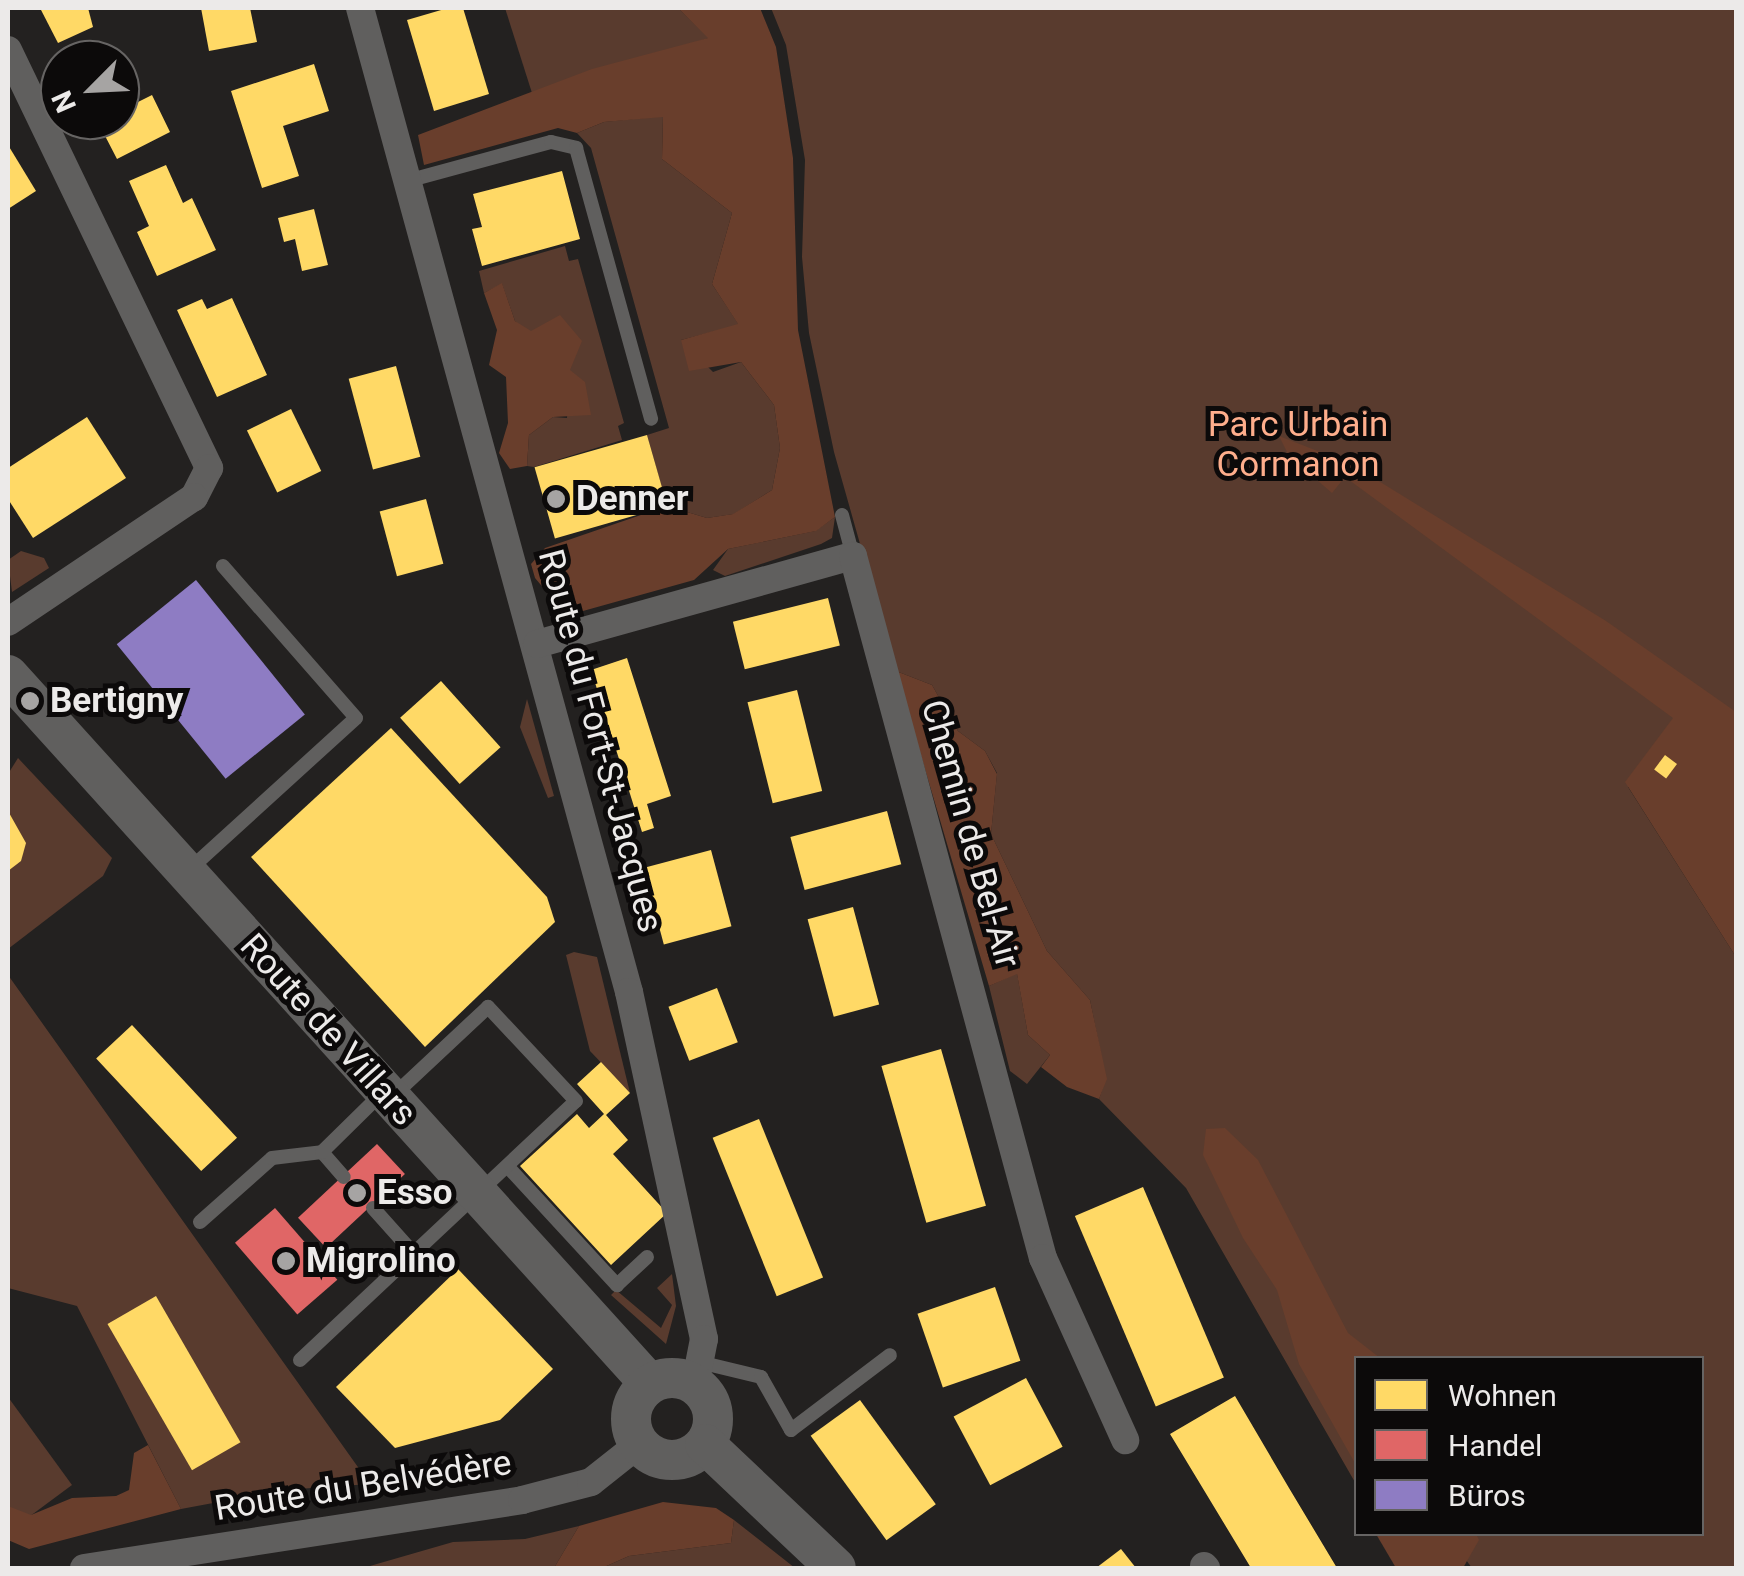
<!DOCTYPE html>
<html>
<head>
<meta charset="utf-8">
<style>
  body { margin:0 }
  #map { position:relative; width:1744px; height:1576px; overflow:hidden; background:#232120; font-family:Roboto,sans-serif }
  div>[style] { position:absolute }
  [style*='--x'] { left:calc(var(--x)*1px); top:calc(var(--y)*1px); width:calc(var(--w)*1px); rotate:calc(var(--a)*1deg) }
  .green>* { inset:0; background:#593b2e }
  .forest>* { inset:0; background:#693e2c }
  .homes>* { inset:0; background:#ffd966; transform-origin:0 0 }
  .shops>* { inset:0; background:#e06666; transform-origin:0 0 }
  .offices>* { inset:0; background:#8e7cc3; transform-origin:0 0 }
  .service>* { height:14px; margin:-7px; padding:0 7px; transform-origin:7px; border-radius:7px; background:#605f5e }
  .minor>* { height:28px; margin:-14px; padding:0 14px; transform-origin:14px; border-radius:14px; background:#605f5e }
  .secondary>* { height:40px; margin:-20px; padding:0 20px; transform-origin:20px; border-radius:20px; background:#605f5e }
  .secondary>.ring { margin:-20px; padding:0; box-sizing:content-box; background:none; border:40px solid #605f5e; border-radius:50% }
  .dots>* { width:28px; height:28px; translate:-50% -50%; box-sizing:border-box; border:5px solid #0c0a0a; border-radius:50% }
  span { translate:-50% -50%; white-space:nowrap; text-align:center; line-height:1.15; -webkit-text-stroke:10px #0c0a0a; paint-order:stroke }
  .park-label { font-size:35px; color:#feae8c }
  .poi-label { font-size:35px; color:#eceae9; font-weight:700 }
  .left { translate:0 -50%; text-align:left }
  .street-label { font-size:35px; color:#eceae9 }
  .frame { position:absolute; inset:0; border:10px solid #eceae9; pointer-events:none }
  .legend { position:absolute; left:1354px; top:1356px; width:350px; height:180px; box-sizing:border-box; background:#0c0a0a; border:2px solid #666463; margin:0; padding:12px 18px; list-style:none; font-size:30px; color:#eceae9 }
  .legend li { display:flex; align-items:center; gap:20px; height:50px }
  .legend b { width:50px; border:2px solid #666463 }
  .north { position:absolute; left:40px; top:40px; width:100px; height:100px; box-sizing:border-box; background:#0c0a0a; border:2px solid #666463; border-radius:50%; rotate:246deg; font-size:28px; font-weight:700; line-height:40px; text-align:center; color:#eceae9 }
  .north::after { content:''; display:block; margin:auto; width:35px; height:45px; background:#a6a4a3; clip-path:polygon(50% 0,100% 100%,50% 72%,0 100%) }
</style>
</head>
<body>
<div id="map">
  <div class="green">
    <div style="clip-path:polygon(505px 8px,678px 8px,709px 38px,532px 93px)"></div>
    <div style="clip-path:polygon(771px 8px,1736px 8px,1736px 730px,1628px 787px,1736px 957px,1736px 1568px,1472px 1568px,1460px 1552px,1385px 1534px,1702px 1534px,1702px 1358px,1356px 1358px,1356px 1484px,1186px 1188px,1099px 1099px,1106px 1079px,1090px 1000px,1047px 951px,991px 834px,997px 773px,985px 751px,958px 731px,932px 685px,896px 671px,834px 452px,809px 333px,802px 257px,805px 160px,786px 45px)"></div>
    <div style="clip-path:polygon(663px 116px,662px 159px,732px 213px,712px 284px,739px 325px,681px 340px,713px 372px,741px 362px,774px 405px,780px 448px,772px 490px,734px 514px,707px 518px,667px 506px,647px 435px,669px 428px,591px 148px,577px 133px,604px 122px)"></div>
    <div style="clip-path:polygon(565px 246px,569px 261px,578px 259px,624px 423px,618px 426px,622px 440px,534px 467px,527px 466px,529px 435px,553px 417px,567px 418px,570px 370px,515px 321px,502px 284px,484px 293px,479px 271px)"></div>
    <div style="clip-path:polygon(835px 517px,832px 538px,821px 544px,725px 576px,713px 570px,728px 549px,815px 531px)"></div>
    <div style="clip-path:polygon(21px 551px,44px 558px,49px 568px,12px 592px,8px 560px)"></div>
    <div style="clip-path:polygon(527px 699px,554px 796px,548px 798px,520px 727px)"></div>
    <div style="clip-path:polygon(18px 758px,112px 858px,103px 876px,8px 949px,8px 774px)"></div>
    <div style="clip-path:polygon(574px 952px,597px 957px,630px 1093px,590px 1051px,566px 955px)"></div>
    <div style="clip-path:polygon(1017px 973px,1028px 1035px,1050px 1055px,1027px 1084px,1010px 1071px,989px 986px)"></div>
    <div style="clip-path:polygon(8px 975px,370px 1484px,283px 1490px,181px 1509px,77px 1306px,8px 1288px)"></div>
    <div style="clip-path:polygon(672px 1274px,676px 1306px,666px 1344px,611px 1295px,616px 1290px,661px 1328px,672px 1305px,657px 1288px)"></div>
    <div style="clip-path:polygon(8px 1397px,72px 1485px,14px 1528px,8px 1520px)"></div>
    <div style="clip-path:polygon(734px 1520px,795px 1568px,602px 1568px,629px 1556px,731px 1543px)"></div>
    <div style="clip-path:polygon(579px 1526px,554px 1568px,363px 1568px,453px 1542px,525px 1539px)"></div>
  </div>
  <div class="forest">
    <div style="clip-path:polygon(678px 8px,760px 8px,776px 47px,793px 158px,798px 330px,835px 517px,816px 531px,728px 549px,694px 580px,583px 611px,562px 610px,535px 578px,531px 564px,545px 548px,667px 506px,707px 518px,733px 514px,772px 490px,780px 448px,774px 405px,741px 362px,689px 371px,681px 340px,738px 324px,712px 284px,732px 213px,662px 159px,663px 117px,604px 122px,577px 133px,558px 128px,424px 165px,418px 135px,592px 69px,708px 38px)"></div>
    <div style="clip-path:polygon(502px 283px,515px 321px,531px 331px,560px 315px,582px 341px,570px 370px,585px 382px,591px 415px,553px 417px,529px 435px,527px 466px,510px 469px,499px 453px,508px 423px,506px 377px,489px 365px,497px 330px,484px 293px)"></div>
    <div style="clip-path:polygon(1279px 436px,1351px 464px,1606px 621px,1736px 712px,1736px 957px,1625px 782px,1673px 718px,1345px 477px,1332px 493px,1289px 456px)"></div>
    <div style="clip-path:polygon(896px 671px,932px 685px,958px 731px,985px 751px,997px 774px,991px 834px,1047px 951px,1090px 1000px,1107px 1079px,1099px 1099px,1067px 1087px,1041px 1067px,1050px 1055px,1028px 1035px,1017px 974px,989px 986px)"></div>
    <div style="clip-path:polygon(1225px 1128px,1258px 1160px,1348px 1333px,1380px 1358px,1356px 1358px,1356px 1465px,1299px 1364px,1277px 1290px,1243px 1238px,1203px 1155px,1206px 1129px)"></div>
    <div style="clip-path:polygon(148px 1445px,181px 1509px,29px 1549px,8px 1540px,8px 1506px,31px 1515px,72px 1498px,116px 1496px,129px 1490px,134px 1453px)"></div>
    <div style="clip-path:polygon(663px 1502px,716px 1508px,734px 1520px,731px 1543px,629px 1556px,602px 1568px,554px 1568px,579px 1526px)"></div>
    <div style="clip-path:polygon(1376px 1534px,1476px 1534px,1479px 1540px,1463px 1568px,1396px 1568px)"></div>
  </div>
  <div class="homes">
    <div style="clip-path:polygon(40px 8px,88px 8px,93px 27px,58px 43px)"></div>
    <div style="clip-path:polygon(201px 8px,250px 8px,257px 42px,209px 51px)"></div>
    <div style="clip-path:polygon(448px 8px,463px 8px,489px 94px,434px 111px,407px 20px)"></div>
    <div style="clip-path:polygon(314px 64px,329px 111px,283px 126px,299px 176px,262px 188px,231px 91px)"></div>
    <div style="clip-path:polygon(120px 91px,128px 107px,152px 95px,170px 132px,117px 159px,102px 130px,91px 135px,83px 120px,120px 120px)"></div>
    <div style="clip-path:polygon(8px 145px,36px 191px,8px 209px)"></div>
    <div style="clip-path:polygon(166px 165px,183px 203px,192px 198px,216px 250px,157px 276px,137px 232px,149px 226px,129px 181px)"></div>
    <div style="clip-path:polygon(562px 171px,580px 239px,482px 266px,472px 229px,482px 227px,473px 194px)"></div>
    <div style="clip-path:polygon(314px 209px,328px 265px,302px 271px,295px 239px,284px 242px,278px 218px)"></div>
    <div style="clip-path:polygon(232px 298px,267px 375px,217px 397px,177px 310px,202px 299px,207px 309px)"></div>
    <div style="left:396px;top:366px;width:94px;height:49px;rotate:75deg"></div>
    <div style="left:291px;top:409px;width:69px;height:49px;rotate:64deg"></div>
    <div style="clip-path:polygon(87px 417px,126px 478px,33px 538px,8px 499px,8px 468px)"></div>
    <div style="left:647px;top:435px;width:74px;height:117px;rotate:74deg"></div>
    <div style="left:426px;top:499px;width:67px;height:48px;rotate:75deg"></div>
    <div style="left:828px;top:598px;width:49px;height:98px;rotate:76deg"></div>
    <div style="clip-path:polygon(627px 658px,671px 796px,647px 804px,654px 828px,642px 832px,591px 670px)"></div>
    <div style="left:441px;top:681px;width:89px;height:55px;rotate:48deg"></div>
    <div style="left:797px;top:690px;width:104px;height:51px;rotate:76deg"></div>
    <div style="clip-path:polygon(391px 728px,547px 897px,555px 922px,425px 1047px,251px 857px)"></div>
    <div style="left:1665px;top:755px;width:15px;height:18px;rotate:37deg"></div>
    <div style="clip-path:polygon(8px 811px,26px 843px,21px 861px,8px 871px)"></div>
    <div style="left:887px;top:811px;width:55px;height:100px;rotate:75deg"></div>
    <div style="left:711px;top:850px;width:79px;height:70px;rotate:75deg"></div>
    <div style="left:853px;top:907px;width:101px;height:47px;rotate:75deg"></div>
    <div style="left:717px;top:988px;width:58px;height:52px;rotate:69deg"></div>
    <div style="left:132px;top:1025px;width:154px;height:49px;rotate:47deg"></div>
    <div style="left:941px;top:1049px;width:163px;height:62px;rotate:74deg"></div>
    <div style="clip-path:polygon(601px 1062px,630px 1093px,606px 1115px,628px 1140px,613px 1154px,667px 1213px,611px 1265px,520px 1166px,577px 1114px,589px 1128px,604px 1114px,577px 1084px)"></div>
    <div style="left:759px;top:1119px;width:171px;height:50px;rotate:68deg"></div>
    <div style="left:1143px;top:1187px;width:207px;height:74px;rotate:67deg"></div>
    <div style="clip-path:polygon(458px 1269px,553px 1369px,500px 1420px,395px 1448px,336px 1387px)"></div>
    <div style="left:995px;top:1287px;width:78px;height:82px;rotate:71deg"></div>
    <div style="left:156px;top:1296px;width:169px;height:56px;rotate:60deg"></div>
    <div style="left:1026px;top:1378px;width:78px;height:82px;rotate:62deg"></div>
    <div style="clip-path:polygon(1235px 1396px,1289px 1488px,1337px 1568px,1251px 1568px,1170px 1434px)"></div>
    <div style="left:860px;top:1400px;width:129px;height:61px;rotate:54deg"></div>
    <div style="clip-path:polygon(1121px 1549px,1136px 1568px,1096px 1568px)"></div>
  </div>
  <div class="shops">
    <div style="left:377px;top:1144px;width:41px;height:108px;rotate:47deg"></div>
    <div style="left:275px;top:1208px;width:95px;height:53px;rotate:49deg"></div>
  </div>
  <div class="offices">
    <div style="left:196px;top:580px;width:173px;height:102px;rotate:51deg"></div>
  </div>
  <div class="service">
    <div style="--x:407;--y:181;--w:149;--a:-15.2"></div>
    <div style="--x:551;--y:142;--w:26;--a:13"></div>
    <div style="--x:576;--y:148;--w:281;--a:74.5"></div>
    <div style="--x:842;--y:515;--w:42;--a:75"></div>
    <div style="--x:190;--y:869;--w:224;--a:-42.3"></div>
    <div style="--x:356;--y:718;--w:202;--a:-131.2"></div>
    <div style="--x:322;--y:1152;--w:33;--a:49"></div>
    <div style="--x:508;--y:1167;--w:161;--a:47.3"></div>
    <div style="--x:617;--y:1285;--w:41;--a:-43"></div>
    <div style="--x:373;--y:1208;--w:63;--a:48.2"></div>
    <div style="--x:200;--y:1222;--w:96;--a:-41.6"></div>
    <div style="--x:272;--y:1158;--w:50;--a:-6.8"></div>
    <div style="--x:322;--y:1152;--w:84;--a:-44.5"></div>
    <div style="--x:300;--y:1360;--w:378;--a:-43.2"></div>
    <div style="--x:576;--y:1101;--w:129;--a:-133.1"></div>
    <div style="--x:488;--y:1007;--w:129;--a:136.9"></div>
    <div style="--x:699;--y:1362;--w:64;--a:13.6"></div>
    <div style="--x:761;--y:1377;--w:61;--a:60.5"></div>
    <div style="--x:791;--y:1430;--w:124;--a:-37.1"></div>
  </div>
  <div class="minor">
    <div style="--x:360;--y:8;--w:1020;--a:74.71"></div>
    <div style="--x:629;--y:992;--w:355;--a:77.8"></div>
    <div style="--x:704;--y:1339;--w:47;--a:101.1"></div>
    <div style="--x:8;--y:50;--w:464;--a:64.3"></div>
    <div style="--x:209;--y:468;--w:33;--a:117"></div>
    <div style="--x:194;--y:497;--w:224;--a:146.1"></div>
    <div style="--x:537;--y:644;--w:328;--a:-15.6"></div>
    <div style="--x:853;--y:556;--w:727;--a:74.86"></div>
    <div style="--x:1043;--y:1258;--w:200;--a:65.7"></div>
    <div style="--x:1204;--y:1566;--w:3;--a:45"></div>
    <div style="--x:84;--y:1568;--w:443;--a:-8.8"></div>
    <div style="--x:522;--y:1500;--w:71;--a:-14.6"></div>
    <div style="--x:591;--y:1482;--w:61;--a:-38.4"></div>
  </div>
  <div class="secondary">
    <div style="--x:8;--y:675;--w:956;--a:47.84"></div>
    <div class="ring" style="left:631px;top:1378px;width:42px;height:42px"></div>
    <div style="--x:705;--y:1444;--w:180;--a:43.4"></div>
  </div>
  <div class="dots">
    <div style="left:556px;top:499px;background:#a6a4a3"></div>
    <div style="left:30px;top:701px;background:#a6a4a3"></div>
    <div style="left:357px;top:1193px;background:#a6a4a3"></div>
    <div style="left:286px;top:1261px;background:#a6a4a3"></div>
  </div>
  <div class="park-label">
    <span style="left:1298px;top:445px">Parc Urbain<br>Cormanon</span>
  </div>
  <div class="poi-label">
    <span class="left" style="left:576px;top:499px">Denner</span>
    <span class="left" style="left:50px;top:701px">Bertigny</span>
    <span class="left" style="left:377px;top:1193px">Esso</span>
    <span class="left" style="left:306px;top:1261px">Migrolino</span>
  </div>
  <div class="street-label">
    <span style="left:600px;top:741px;rotate:75deg">Route du Fort-St-Jacques</span>
    <span style="left:970px;top:834px;rotate:74deg">Chemin de Bel-Air</span>
    <span style="left:328px;top:1030px;rotate:48deg">Route de Villars</span>
    <span style="left:363px;top:1486px;rotate:-9deg">Route du Belvédère</span>
  </div>
  <div class="frame"></div>
  <ul class="legend">
  <li><b style="height:28px;background:#ffd966"></b>Wohnen</li>
  <li><b style="height:28px;background:#e06666"></b>Handel</li>
  <li><b style="height:28px;background:#8e7cc3"></b>Büros</li>
  </ul>
  <div class="north">N</div>
</div>
</body>
</html>
